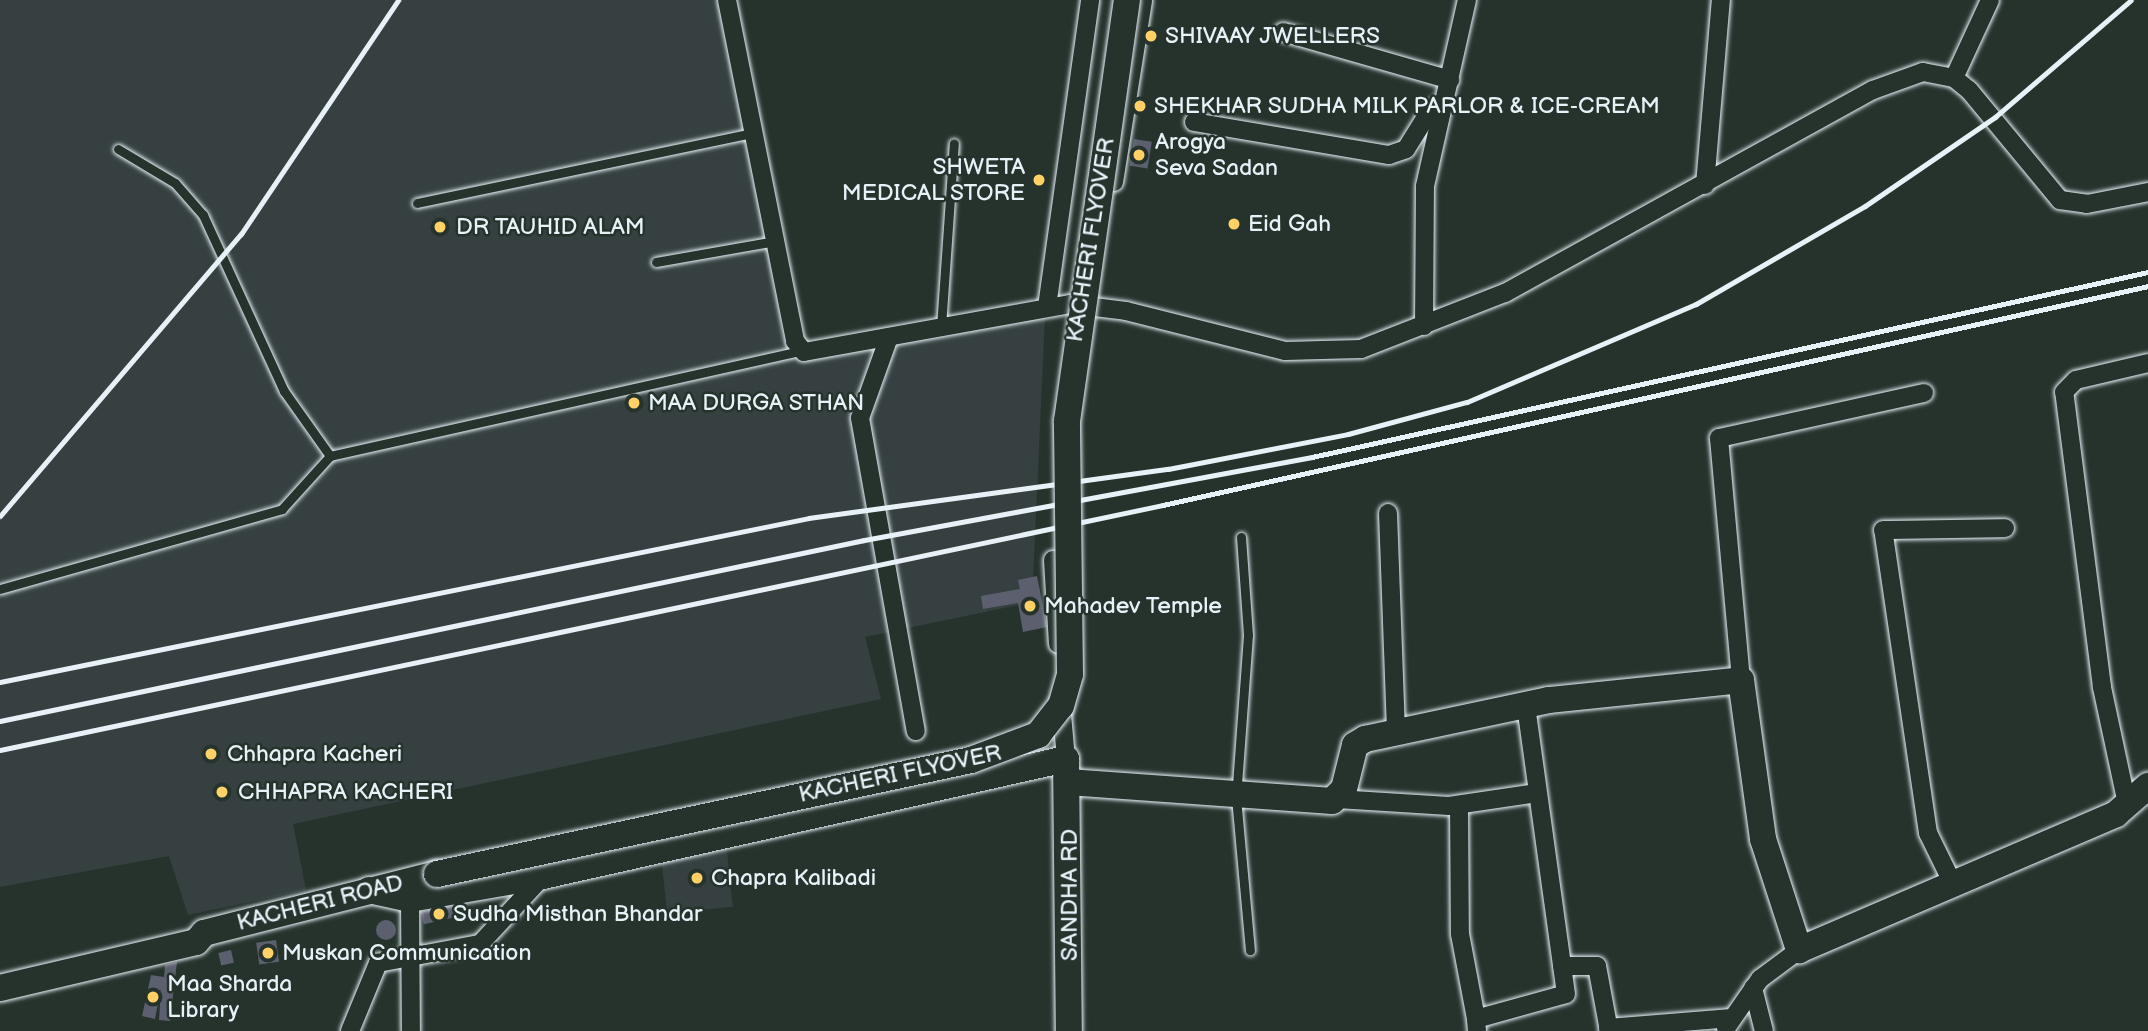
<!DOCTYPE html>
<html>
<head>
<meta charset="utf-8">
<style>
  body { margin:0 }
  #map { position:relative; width:2148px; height:1031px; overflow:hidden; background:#26332d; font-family:"Balsamiq Sans",sans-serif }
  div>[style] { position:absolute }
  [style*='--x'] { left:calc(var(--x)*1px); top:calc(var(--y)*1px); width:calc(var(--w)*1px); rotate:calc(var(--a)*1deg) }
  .built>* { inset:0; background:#364040; transform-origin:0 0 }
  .building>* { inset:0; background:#5c5f6d; transform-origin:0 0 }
  .round { border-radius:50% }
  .roads { filter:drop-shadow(0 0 2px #e8f1f8) drop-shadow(0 0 2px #e8f1f8) }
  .lane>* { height:9px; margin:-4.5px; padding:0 4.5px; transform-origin:4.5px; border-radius:4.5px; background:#26332d }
  .street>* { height:18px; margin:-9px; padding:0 9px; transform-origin:9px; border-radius:9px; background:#26332d }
  .secondary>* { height:26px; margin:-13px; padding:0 13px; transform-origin:13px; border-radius:13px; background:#26332d }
  .rail>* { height:5px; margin:-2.5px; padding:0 2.5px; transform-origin:2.5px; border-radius:2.5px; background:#e8f1f8 }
  .bridges { filter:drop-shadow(0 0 2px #e8f1f8) drop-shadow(0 0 2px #e8f1f8) }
  .secondary-bridge>* { height:26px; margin:-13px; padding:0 13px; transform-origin:13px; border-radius:13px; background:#26332d }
  .dots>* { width:19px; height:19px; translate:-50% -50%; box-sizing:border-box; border:4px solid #26332d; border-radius:50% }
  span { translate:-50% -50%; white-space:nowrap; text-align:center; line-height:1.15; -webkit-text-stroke:5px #26332d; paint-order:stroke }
  .poi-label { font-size:23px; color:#e8f1f8 }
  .left { translate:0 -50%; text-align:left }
  .right { translate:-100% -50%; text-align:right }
  .street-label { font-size:23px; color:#e8f1f8 }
</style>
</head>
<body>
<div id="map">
  <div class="built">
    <div style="clip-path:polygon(0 0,724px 0,794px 361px,1045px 316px,1032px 602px,865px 637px,881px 699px,293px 824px,306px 890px,188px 915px,169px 856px,0 887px)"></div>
    <div style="left:726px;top:842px;width:65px;height:66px;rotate:84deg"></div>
  </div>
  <div class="building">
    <div style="left:1134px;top:139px;width:18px;height:27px;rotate:9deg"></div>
    <div style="clip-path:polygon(1037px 576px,1047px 627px,1023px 632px,1018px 603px,983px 609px,981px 596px,1020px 589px,1018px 580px)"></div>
    <div style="left:454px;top:904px;width:13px;height:34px;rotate:77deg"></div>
    <div class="round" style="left:376px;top:920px;width:20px;height:20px"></div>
    <div style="left:276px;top:940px;width:22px;height:20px;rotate:82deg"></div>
    <div style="left:231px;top:950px;width:13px;height:13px;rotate:77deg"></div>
    <div style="clip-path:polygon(177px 962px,170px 1021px,159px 1020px,161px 988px,155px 1019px,142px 1016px,151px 975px,164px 977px,165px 965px)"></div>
  </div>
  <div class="roads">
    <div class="lane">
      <div style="--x:118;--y:149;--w:66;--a:30.8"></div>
      <div style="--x:175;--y:183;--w:43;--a:48.8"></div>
      <div style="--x:203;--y:215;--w:194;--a:65.3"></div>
      <div style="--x:284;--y:391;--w:80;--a:54.7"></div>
      <div style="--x:417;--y:203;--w:341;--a:-11.8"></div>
      <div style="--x:656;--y:262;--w:121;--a:-10"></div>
      <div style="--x:941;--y:327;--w:184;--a:-86"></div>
      <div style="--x:1241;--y:537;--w:98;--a:85.9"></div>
      <div style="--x:1248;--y:635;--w:162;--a:94.2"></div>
      <div style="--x:1236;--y:797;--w:154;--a:84.8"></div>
      <div style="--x:0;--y:589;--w:293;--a:-15.8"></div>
      <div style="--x:282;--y:509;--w:72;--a:-47.8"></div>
      <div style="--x:330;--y:456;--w:482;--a:-12.6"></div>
    </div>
    <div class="street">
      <div style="--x:727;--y:0;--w:348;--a:78.7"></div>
      <div style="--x:795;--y:341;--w:14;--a:51"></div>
      <div style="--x:804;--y:352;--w:270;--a:-10.2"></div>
      <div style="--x:1070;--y:304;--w:56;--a:7.1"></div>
      <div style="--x:1126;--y:311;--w:164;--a:14.1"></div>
      <div style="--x:1285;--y:351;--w:76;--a:-1.5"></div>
      <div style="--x:1361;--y:349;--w:155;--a:-21.3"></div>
      <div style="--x:1505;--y:293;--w:420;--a:-28.9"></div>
      <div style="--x:1873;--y:90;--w:53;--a:-19.8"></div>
      <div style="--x:1923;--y:72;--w:32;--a:11"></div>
      <div style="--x:1954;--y:78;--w:19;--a:39"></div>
      <div style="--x:1969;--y:90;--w:143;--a:50.4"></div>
      <div style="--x:2060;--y:200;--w:27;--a:8"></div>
      <div style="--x:2087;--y:204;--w:62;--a:-11.1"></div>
      <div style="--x:1283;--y:32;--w:174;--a:16"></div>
      <div style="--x:1954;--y:78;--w:86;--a:-65.2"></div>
      <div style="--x:1194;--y:122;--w:198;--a:9.6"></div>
      <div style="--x:1389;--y:155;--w:18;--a:-19"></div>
      <div style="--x:1406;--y:149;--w:47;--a:-58"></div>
      <div style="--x:1431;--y:109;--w:14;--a:-21"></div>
      <div style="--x:1114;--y:182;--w:184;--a:-80.9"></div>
      <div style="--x:1705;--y:185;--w:186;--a:-85.1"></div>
      <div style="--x:1047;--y:307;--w:310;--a:-82"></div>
      <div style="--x:1424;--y:326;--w:140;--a:-89.6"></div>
      <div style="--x:1425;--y:186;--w:191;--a:-77.3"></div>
      <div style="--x:889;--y:337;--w:86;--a:109.7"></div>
      <div style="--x:860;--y:418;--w:318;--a:79.9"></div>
      <div style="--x:1388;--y:513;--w:219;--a:87.9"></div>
      <div style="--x:1053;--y:560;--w:84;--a:86.6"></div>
      <div style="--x:1741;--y:680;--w:243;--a:-95.2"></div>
      <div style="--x:1719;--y:438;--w:210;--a:-12.4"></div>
      <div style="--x:1061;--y:703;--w:56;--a:84.9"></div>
      <div style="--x:1337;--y:799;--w:112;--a:3.6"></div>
      <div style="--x:1449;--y:806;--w:89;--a:-8.4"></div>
      <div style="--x:2127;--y:804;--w:120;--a:-102.1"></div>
      <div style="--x:2102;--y:687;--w:297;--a:-97.3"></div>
      <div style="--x:2064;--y:392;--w:17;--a:-45"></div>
      <div style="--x:2076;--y:380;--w:74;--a:-13.3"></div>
      <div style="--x:1459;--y:805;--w:129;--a:89.6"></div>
      <div style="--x:1460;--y:934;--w:86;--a:79.3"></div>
      <div style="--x:1953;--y:884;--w:57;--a:-116.1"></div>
      <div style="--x:1928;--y:833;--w:306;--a:-98.4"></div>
      <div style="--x:1883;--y:530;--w:122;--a:-0.9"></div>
      <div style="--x:410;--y:899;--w:132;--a:89.6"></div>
      <div style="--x:1562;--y:966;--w:35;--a:0"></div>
      <div style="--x:1597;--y:966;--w:66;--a:79.5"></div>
      <div style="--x:1753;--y:988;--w:44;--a:75.7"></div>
      <div style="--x:1608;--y:1028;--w:124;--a:-4.6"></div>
      <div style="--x:1726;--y:1028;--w:60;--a:-55.2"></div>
      <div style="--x:1760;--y:979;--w:49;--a:-36.6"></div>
      <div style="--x:350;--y:1031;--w:74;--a:-67.6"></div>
      <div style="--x:378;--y:963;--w:104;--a:-10.6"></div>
      <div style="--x:480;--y:944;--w:93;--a:-47.2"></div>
      <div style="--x:1477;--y:1031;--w:12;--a:-95"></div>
      <div style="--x:1476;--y:1019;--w:93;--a:-15.5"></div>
      <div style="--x:1566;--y:994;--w:293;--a:-97.9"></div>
    </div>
    <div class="secondary">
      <div style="--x:1068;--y:782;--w:265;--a:4.1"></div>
      <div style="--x:1332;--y:801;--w:17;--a:-45"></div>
      <div style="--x:1344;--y:789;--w:45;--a:-76"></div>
      <div style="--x:1355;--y:745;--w:12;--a:-31"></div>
      <div style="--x:1365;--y:739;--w:188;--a:-12"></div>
      <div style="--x:1549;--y:700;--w:193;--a:-5.9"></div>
      <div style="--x:1741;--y:680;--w:161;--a:82.1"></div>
      <div style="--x:1763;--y:839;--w:117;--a:72"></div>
      <div style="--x:1799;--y:950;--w:345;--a:-23.2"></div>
      <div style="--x:2116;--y:814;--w:43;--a:-41.2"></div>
      <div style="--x:369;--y:890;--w:42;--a:12.4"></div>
      <div style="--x:410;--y:899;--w:135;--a:-9.8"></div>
      <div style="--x:543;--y:876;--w:536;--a:-12.61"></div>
      <div style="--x:1066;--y:759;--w:272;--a:89.4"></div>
      <div style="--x:0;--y:988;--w:201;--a:-13.2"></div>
      <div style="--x:196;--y:942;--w:12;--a:-48"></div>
      <div style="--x:204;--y:933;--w:240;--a:-14.2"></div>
    </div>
  </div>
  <div class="rail">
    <div style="--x:0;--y:516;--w:371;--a:-49.5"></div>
    <div style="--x:241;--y:234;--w:282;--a:-56.1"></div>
    <div style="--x:0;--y:682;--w:825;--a:-11.46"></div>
    <div style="--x:809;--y:518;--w:362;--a:-7.8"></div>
    <div style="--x:1168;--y:469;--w:183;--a:-11"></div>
    <div style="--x:1348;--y:434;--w:123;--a:-15.1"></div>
    <div style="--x:1467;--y:402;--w:249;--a:-23.2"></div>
    <div style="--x:1696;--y:304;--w:195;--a:-30.1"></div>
    <div style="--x:1865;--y:206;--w:158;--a:-34.4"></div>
    <div style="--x:1995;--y:117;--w:179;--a:-40.7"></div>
    <div style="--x:0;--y:721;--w:883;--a:-11.83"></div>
    <div style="--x:864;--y:540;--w:456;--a:-10.5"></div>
    <div style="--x:1312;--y:457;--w:856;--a:-12.48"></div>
    <div style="--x:0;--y:750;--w:1189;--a:-11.9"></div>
    <div style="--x:1163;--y:505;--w:1009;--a:-12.53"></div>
  </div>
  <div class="bridges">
    <div class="secondary-bridge">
      <div style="--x:437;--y:874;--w:546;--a:-12.05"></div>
      <div style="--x:971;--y:760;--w:72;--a:-20.5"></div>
      <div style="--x:1038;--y:735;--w:37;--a:-52"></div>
      <div style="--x:1061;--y:706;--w:33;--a:-74"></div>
      <div style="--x:1070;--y:674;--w:253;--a:-90.7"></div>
      <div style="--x:1067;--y:421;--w:425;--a:-81.9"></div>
    </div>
  </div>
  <div class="dots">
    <div style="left:1151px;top:36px;background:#ffd166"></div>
    <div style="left:1140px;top:106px;background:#ffd166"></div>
    <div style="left:1139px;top:155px;background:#ffd166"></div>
    <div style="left:1039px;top:180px;background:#ffd166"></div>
    <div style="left:1234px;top:224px;background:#ffd166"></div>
    <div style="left:440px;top:227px;background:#ffd166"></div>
    <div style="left:634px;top:403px;background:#ffd166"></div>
    <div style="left:1030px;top:606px;background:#ffd166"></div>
    <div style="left:211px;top:754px;background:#ffd166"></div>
    <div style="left:222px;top:792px;background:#ffd166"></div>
    <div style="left:697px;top:878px;background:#ffd166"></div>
    <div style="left:439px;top:914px;background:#ffd166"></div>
    <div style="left:268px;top:953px;background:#ffd166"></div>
    <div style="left:153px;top:997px;background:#ffd166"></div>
  </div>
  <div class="poi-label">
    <span class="left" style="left:1165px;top:36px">SHIVAAY JWELLERS</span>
    <span class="left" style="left:1154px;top:106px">SHEKHAR SUDHA MILK PARLOR &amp; ICE-CREAM</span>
    <span class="left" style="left:1155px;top:155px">Arogya<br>Seva Sadan</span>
    <span class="right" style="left:1025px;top:180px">SHWETA<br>MEDICAL STORE</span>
    <span class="left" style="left:1248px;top:224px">Eid Gah</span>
    <span class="left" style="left:456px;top:227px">DR TAUHID ALAM</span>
    <span class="left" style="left:648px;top:403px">MAA DURGA STHAN</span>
    <span class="left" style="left:1044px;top:606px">Mahadev Temple</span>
    <span class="left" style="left:227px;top:754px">Chhapra Kacheri</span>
    <span class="left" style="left:238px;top:792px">CHHAPRA KACHERI</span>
    <span class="left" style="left:711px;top:878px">Chapra Kalibadi</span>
    <span class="left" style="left:453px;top:914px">Sudha Misthan Bhandar</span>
    <span class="left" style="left:282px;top:953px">Muskan Communication</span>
    <span class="left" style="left:167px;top:997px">Maa Sharda<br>Library</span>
  </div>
  <div class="street-label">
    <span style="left:1091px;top:240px;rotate:-81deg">KACHERI FLYOVER</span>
    <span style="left:900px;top:774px;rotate:-12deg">KACHERI FLYOVER</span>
    <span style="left:1070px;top:895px;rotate:-90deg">SANDHA RD</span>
    <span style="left:320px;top:903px;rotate:-14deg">KACHERI ROAD</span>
  </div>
</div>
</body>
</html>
